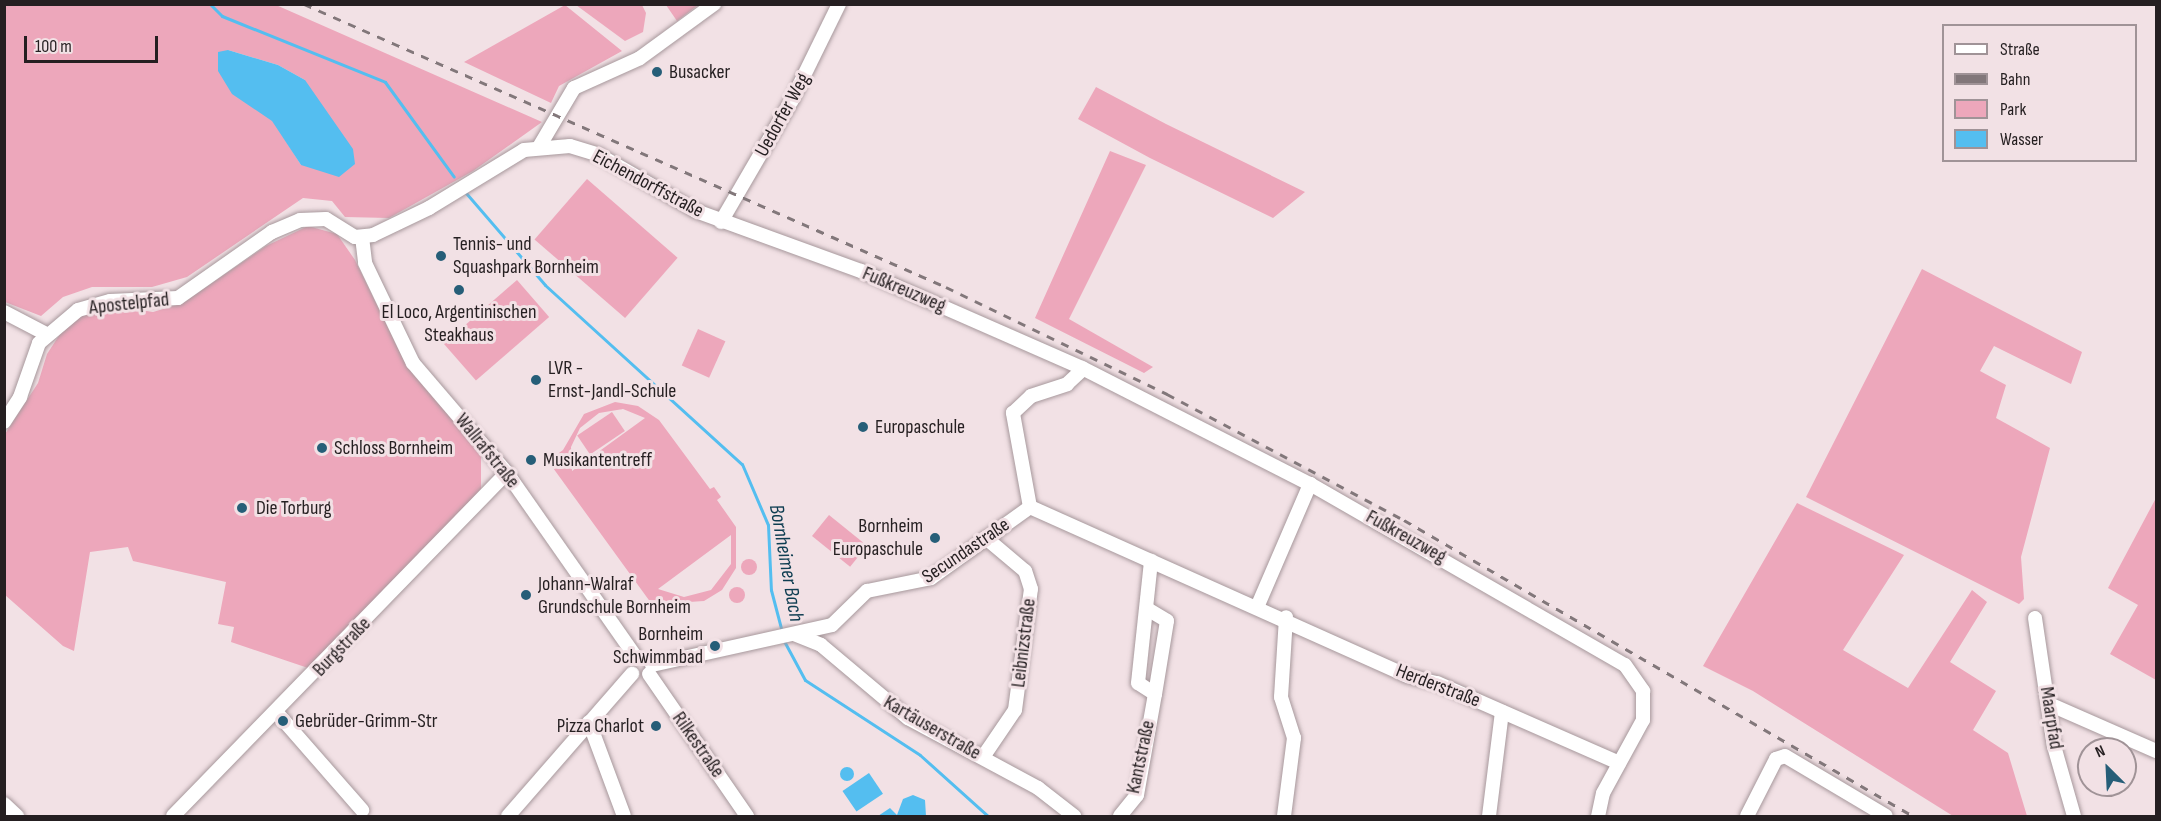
<!DOCTYPE html>
<html>
<head>
<meta charset="utf-8">
<style>
  body { margin:0 }
  #map { position:relative; width:2161px; height:821px; overflow:hidden; background:#f2e1e5; font-family:"Sofia Sans Condensed",sans-serif }
  div>[style] { position:absolute }
  [style*='--x'] { left:calc(var(--x)*1px); top:calc(var(--y)*1px); width:calc(var(--w)*1px); rotate:calc(var(--a)*1deg) }
  .green>* { inset:0; background:#eda7bb; transform-origin:0 0 }
  .round { border-radius:50% }
  .water>* { inset:0; background:#54bef0; transform-origin:0 0 }
  .stream>* { height:3px; margin:-1.5px; padding:0 1.5px; transform-origin:1.5px; border-radius:1.5px; background:#54bef0 }
  .roads { filter:drop-shadow(0 0 2px #a7989c) drop-shadow(0 0 2px #a7989c) }
  .minor>* { height:14px; margin:-7px; padding:0 7px; transform-origin:7px; border-radius:7px; background:#fff }
  .rail>* { height:3px; margin-top:-1.5px; transform-origin:0; background:repeating-linear-gradient(90deg,#82777a 0 8px,transparent 0 16px) }
  .dots>* { width:16px; height:16px; translate:-50% -50%; box-sizing:border-box; border:3px solid #f2e1e5; border-radius:50% }
  span { translate:-50% -50%; white-space:nowrap; text-align:center; line-height:1.15; -webkit-text-stroke:6px #f2e1e5; paint-order:stroke }
  .poi-label { font-size:20px; color:#251f21 }
  .left { translate:0 -50%; text-align:left }
  .right { translate:-100% -50%; text-align:right }
  .street-label { font-size:20px; color:#251f21 }
  .water-label { font-size:21px; color:#0e3d51; font-style:italic }
  .frame { position:absolute; inset:0; border:6px solid #251f21; pointer-events:none }
  .legend { position:absolute; left:1942px; top:24px; width:195px; height:138px; box-sizing:border-box; background:#f2e1e5; border:2px solid #a09397; margin:0; padding:8px 10px; list-style:none; font-size:18px; color:#251f21 }
  .legend li { display:flex; align-items:center; gap:12px; height:30px }
  .legend b { width:30px; border:2px solid #a09397 }
  .north { position:absolute; left:2077px; top:737px; width:60px; height:60px; box-sizing:border-box; background:#f2e1e5; border:2px solid #a09397; border-radius:50%; rotate:336deg; font-size:16px; font-weight:700; line-height:24px; text-align:center; color:#251f21 }
  .north::after { content:''; display:block; margin:auto; width:21px; height:27px; background:#265e78; clip-path:polygon(50% 0,100% 100%,50% 72%,0 100%) }
  .scale { position:absolute; left:24px; top:36px; width:134px; height:27px; box-sizing:border-box; border:3px solid #251f21; border-top:0; padding-left:8px; font-size:18px; line-height:21px; white-space:nowrap; color:#251f21; -webkit-text-stroke:4px #f2e1e5; paint-order:stroke }
</style>
</head>
<body>
<div id="map">
  <div class="green">
    <div style="clip-path:polygon(evenodd,4px 5px,276px 5px,542px 122px,473px 171px,389px 218px,345px 217px,332px 201px,303px 198px,187px 277px,152px 287px,92px 287px,63px 297px,41px 316px,5px 302px,4px 5px,228px 50px,278px 65px,305px 80px,301px 165px,228px 50px)"></div>
    <div style="clip-path:polygon(565px 5px,622px 51px,559px 86px,551px 103px,464px 62px)"></div>
    <div style="clip-path:polygon(576px 5px,642px 5px,646px 13px,643px 32px,625px 41px)"></div>
    <div style="clip-path:polygon(666px 5px,665px 5px,698px 5px,677px 21px)"></div>
    <div style="clip-path:polygon(1096px 87px,1166px 124px,1305px 192px,1273px 218px,1150px 158px,1078px 119px)"></div>
    <div style="clip-path:polygon(1110px 151px,1146px 165px,1069px 319px,1153px 367px,1144px 373px,1035px 318px)"></div>
    <div style="left:587px;top:179px;width:120px;height:80px;rotate:41deg"></div>
    <div style="clip-path:polygon(308px 226px,337px 234px,355px 260px,404px 361px,481px 452px,481px 489px,314px 670px,231px 642px,234px 627px,218px 624px,226px 582px,133px 561px,128px 547px,90px 552px,74px 651px,63px 646px,5px 595px,5px 434px,38px 383px,47px 354px,66px 325px,87px 312px,121px 307px,153px 312px,183px 303px,266px 246px)"></div>
    <div style="clip-path:polygon(1922px 269px,2082px 352px,2071px 384px,1994px 346px,1980px 371px,2006px 385px,1996px 418px,2050px 448px,2021px 557px,2024px 599px,2019px 604px,1806px 497px)"></div>
    <div style="left:517px;top:280px;width:49px;height:97px;rotate:49deg"></div>
    <div style="left:698px;top:329px;width:30px;height:40px;rotate:24deg"></div>
    <div style="clip-path:polygon(evenodd,615px 402px,638px 406px,659px 420px,710px 489px,714px 487px,721px 497px,717px 500px,736px 527px,736px 568px,722px 590px,704px 601px,674px 603px,659px 614px,548px 461px,563px 450px,584px 414px,615px 402px,623px 409px,645px 418px,572px 471px,571px 447px,580px 428px,599px 413px,623px 409px,615px 402px,731px 535px,731px 564px,711px 590px,684px 597px,658px 589px,731px 535px)"></div>
    <div style="left:612px;top:412px;width:23px;height:42px;rotate:56deg"></div>
    <div style="clip-path:polygon(2156px 498px,2156px 680px,2110px 654px,2138px 605px,2108px 588px)"></div>
    <div style="clip-path:polygon(1797px 503px,1904px 555px,1843px 650px,1908px 688px,1972px 590px,1987px 602px,1950px 662px,1996px 691px,1973px 730px,2008px 753px,2027px 816px,1953px 816px,1753px 691px,1703px 666px)"></div>
    <div style="left:829px;top:515px;width:49px;height:27px;rotate:39deg"></div>
    <div class="round" style="left:741px;top:559px;width:16px;height:16px"></div>
    <div class="round" style="left:729px;top:587px;width:16px;height:16px"></div>
  </div>
  <div class="water">
    <div style="clip-path:polygon(228px 50px,278px 65px,305px 80px,353px 149px,355px 164px,339px 177px,301px 165px,272px 121px,232px 94px,218px 71px,218px 52px)"></div>
    <div class="round" style="left:840px;top:767px;width:14px;height:14px"></div>
    <div style="left:869px;top:773px;width:25px;height:32px;rotate:56deg"></div>
    <div style="clip-path:polygon(913px 795px,925px 800px,926px 816px,878px 816px,890px 808px,897px 815px,903px 799px)"></div>
  </div>
  <div class="stream">
    <div style="--x:210;--y:4;--w:17;--a:45"></div>
    <div style="--x:222;--y:16;--w:176;--a:22"></div>
    <div style="--x:385;--y:82;--w:117;--a:54"></div>
    <div style="--x:466;--y:193;--w:121;--a:49.3"></div>
    <div style="--x:545;--y:285;--w:266;--a:42.3"></div>
    <div style="--x:742;--y:464;--w:66;--a:66.9"></div>
    <div style="--x:768;--y:525;--w:65;--a:87.4"></div>
    <div style="--x:771;--y:590;--w:43;--a:75.3"></div>
    <div style="--x:784;--y:641;--w:44;--a:61.7"></div>
    <div style="--x:805;--y:680;--w:137;--a:33.1"></div>
    <div style="--x:920;--y:755;--w:91;--a:41.9"></div>
  </div>
  <div class="roads">
    <div class="minor">
      <div style="--x:539;--y:147;--w:69;--a:-59.3"></div>
      <div style="--x:574;--y:88;--w:72;--a:-24.4"></div>
      <div style="--x:640;--y:58;--w:92;--a:-36.1"></div>
      <div style="--x:721;--y:222;--w:141;--a:-59.8"></div>
      <div style="--x:792;--y:100;--w:107;--a:-63.9"></div>
      <div style="--x:362;--y:237;--w:26;--a:83"></div>
      <div style="--x:365;--y:263;--w:111;--a:64.4"></div>
      <div style="--x:413;--y:363;--w:145;--a:49.5"></div>
      <div style="--x:507;--y:473;--w:223;--a:55"></div>
      <div style="--x:4;--y:312;--w:47;--a:27.6"></div>
      <div style="--x:4;--y:422;--w:30;--a:-57"></div>
      <div style="--x:20;--y:397;--w:57;--a:-70.6"></div>
      <div style="--x:39;--y:343;--w:51;--a:-40.2"></div>
      <div style="--x:78;--y:310;--w:33;--a:-16"></div>
      <div style="--x:110;--y:301;--w:68;--a:-2.5"></div>
      <div style="--x:178;--y:298;--w:115;--a:-35.1"></div>
      <div style="--x:272;--y:232;--w:30;--a:-23"></div>
      <div style="--x:300;--y:220;--w:26;--a:-2"></div>
      <div style="--x:326;--y:219;--w:34;--a:32"></div>
      <div style="--x:355;--y:237;--w:18;--a:-6"></div>
      <div style="--x:373;--y:235;--w:62;--a:-25.7"></div>
      <div style="--x:429;--y:208;--w:111;--a:-31.4"></div>
      <div style="--x:524;--y:150;--w:46;--a:-5"></div>
      <div style="--x:570;--y:146;--w:30;--a:17"></div>
      <div style="--x:599;--y:155;--w:112;--a:30"></div>
      <div style="--x:696;--y:211;--w:176;--a:20"></div>
      <div style="--x:861;--y:271;--w:241;--a:23.7"></div>
      <div style="--x:1082;--y:368;--w:256;--a:27"></div>
      <div style="--x:1310;--y:484;--w:363;--a:29.9"></div>
      <div style="--x:1625;--y:665;--w:32;--a:55"></div>
      <div style="--x:1643;--y:691;--w:29;--a:90"></div>
      <div style="--x:1643;--y:720;--w:83;--a:118.7"></div>
      <div style="--x:1603;--y:793;--w:24;--a:102"></div>
      <div style="--x:1030;--y:507;--w:414;--a:24.1"></div>
      <div style="--x:1408;--y:676;--w:30;--a:14"></div>
      <div style="--x:1437;--y:683;--w:199;--a:23.7"></div>
      <div style="--x:1030;--y:507;--w:96;--a:-100.3"></div>
      <div style="--x:1013;--y:413;--w:25;--a:-43"></div>
      <div style="--x:1031;--y:396;--w:38;--a:-18"></div>
      <div style="--x:1067;--y:384;--w:22;--a:-43"></div>
      <div style="--x:1258;--y:605;--w:132;--a:-66.7"></div>
      <div style="--x:1149;--y:610;--w:21;--a:31"></div>
      <div style="--x:1167;--y:621;--w:74;--a:99.3"></div>
      <div style="--x:2035;--y:618;--w:129;--a:81.6"></div>
      <div style="--x:2054;--y:746;--w:73;--a:74.1"></div>
      <div style="--x:794;--y:634;--w:29;--a:22"></div>
      <div style="--x:821;--y:645;--w:114;--a:40"></div>
      <div style="--x:908;--y:718;--w:148;--a:28.3"></div>
      <div style="--x:1038;--y:788;--w:46;--a:37.9"></div>
      <div style="--x:652;--y:665;--w:184;--a:-12.5"></div>
      <div style="--x:832;--y:625;--w:49;--a:-44.2"></div>
      <div style="--x:867;--y:591;--w:65;--a:-11.5"></div>
      <div style="--x:931;--y:578;--w:122;--a:-35.6"></div>
      <div style="--x:649;--y:674;--w:173;--a:55.4"></div>
      <div style="--x:2049;--y:704;--w:117;--a:23.7"></div>
      <div style="--x:278;--y:714;--w:128;--a:48.8"></div>
      <div style="--x:589;--y:722;--w:100;--a:69.6"></div>
      <div style="--x:983;--y:757;--w:57;--a:-55.8"></div>
      <div style="--x:1015;--y:710;--w:122;--a:-82.5"></div>
      <div style="--x:1031;--y:589;--w:19;--a:-108"></div>
      <div style="--x:1025;--y:571;--w:51;--a:-139.8"></div>
      <div style="--x:4;--y:804;--w:18;--a:43"></div>
      <div style="--x:173;--y:816;--w:479;--a:-45.8"></div>
      <div style="--x:508;--y:816;--w:189;--a:-48.9"></div>
      <div style="--x:1120;--y:816;--w:27;--a:-51"></div>
      <div style="--x:1137;--y:795;--w:103;--a:-79.9"></div>
      <div style="--x:1155;--y:694;--w:20;--a:-147"></div>
      <div style="--x:1138;--y:683;--w:123;--a:-83.9"></div>
      <div style="--x:1284;--y:816;--w:79;--a:-82.7"></div>
      <div style="--x:1294;--y:738;--w:43;--a:-107.6"></div>
      <div style="--x:1281;--y:697;--w:80;--a:-86.4"></div>
      <div style="--x:1489;--y:816;--w:105;--a:-82.9"></div>
      <div style="--x:1747;--y:816;--w:64;--a:-63"></div>
      <div style="--x:1776;--y:759;--w:9;--a:-18"></div>
      <div style="--x:1785;--y:756;--w:117;--a:30.7"></div>
    </div>
  </div>
  <div class="rail">
    <div style="--x:304;--y:4;--w:702;--a:23.79"></div>
    <div style="--x:946;--y:287;--w:246;--a:25.8"></div>
    <div style="--x:1167;--y:394;--w:268;--a:28"></div>
    <div style="--x:1404;--y:520;--w:589;--a:30.18"></div>
  </div>
  <div class="dots">
    <div style="left:657px;top:72px;background:#265e78"></div>
    <div style="left:441px;top:256px;background:#265e78"></div>
    <div style="left:459px;top:290px;background:#265e78"></div>
    <div style="left:536px;top:380px;background:#265e78"></div>
    <div style="left:863px;top:427px;background:#265e78"></div>
    <div style="left:322px;top:448px;background:#265e78"></div>
    <div style="left:531px;top:460px;background:#265e78"></div>
    <div style="left:242px;top:508px;background:#265e78"></div>
    <div style="left:935px;top:538px;background:#265e78"></div>
    <div style="left:526px;top:595px;background:#265e78"></div>
    <div style="left:715px;top:646px;background:#265e78"></div>
    <div style="left:283px;top:721px;background:#265e78"></div>
    <div style="left:656px;top:726px;background:#265e78"></div>
  </div>
  <div class="poi-label">
    <span class="left" style="left:669px;top:72px">Busacker</span>
    <span class="left" style="left:453px;top:256px">Tennis- und<br>Squashpark Bornheim</span>
    <span style="left:459px;top:324px">El Loco, Argentinischen<br>Steakhaus</span>
    <span class="left" style="left:548px;top:380px">LVR -<br>Ernst-Jandl-Schule</span>
    <span class="left" style="left:875px;top:427px">Europaschule</span>
    <span class="left" style="left:334px;top:448px">Schloss Bornheim</span>
    <span class="left" style="left:543px;top:460px">Musikantentreff</span>
    <span class="left" style="left:256px;top:508px">Die Torburg</span>
    <span class="right" style="left:923px;top:538px">Bornheim<br>Europaschule</span>
    <span class="left" style="left:538px;top:596px">Johann-Walraf<br>Grundschule Bornheim</span>
    <span class="right" style="left:703px;top:646px">Bornheim<br>Schwimmbad</span>
    <span class="left" style="left:295px;top:721px">Gebrüder-Grimm-Str</span>
    <span class="right" style="left:644px;top:726px">Pizza Charlot</span>
  </div>
  <div class="street-label">
    <span style="left:783px;top:115px;rotate:-61deg">Uedorfer Weg</span>
    <span style="left:648px;top:184px;rotate:28deg">Eichendorffstraße</span>
    <span style="left:904px;top:290px;rotate:23deg">Fußkreuzweg</span>
    <span style="left:129px;top:304px;rotate:-6deg">Apostelpfad</span>
    <span style="left:487px;top:451px;rotate:51deg">Wallrafstraße</span>
    <span style="left:1406px;top:537px;rotate:29deg">Fußkreuzweg</span>
    <span style="left:966px;top:551px;rotate:-34deg">Secundastraße</span>
    <span style="left:1024px;top:643px;rotate:-83deg">Leibnizstraße</span>
    <span style="left:342px;top:647px;rotate:-46deg">Burgstraße</span>
    <span style="left:1438px;top:686px;rotate:21deg">Herderstraße</span>
    <span style="left:2051px;top:718px;rotate:81deg">Maarpfad</span>
    <span style="left:932px;top:728px;rotate:30deg">Kartäuserstraße</span>
    <span style="left:698px;top:745px;rotate:55deg">Rilkestraße</span>
    <span style="left:1141px;top:757px;rotate:-78deg">Kantstraße</span>
  </div>
  <div class="water-label">
    <span style="left:786px;top:563px;rotate:80deg">Bornheimer Bach</span>
  </div>
  <div class="frame"></div>
  <ul class="legend">
  <li><b style="height:8px;background:#fff"></b>Straße</li>
  <li><b style="height:8px;background:#82777a"></b>Bahn</li>
  <li><b style="height:16px;background:#eda7bb"></b>Park</li>
  <li><b style="height:16px;background:#54bef0"></b>Wasser</li>
  </ul>
  <div class="north">N</div>
  <div class="scale">100 m</div>
</div>
</body>
</html>
